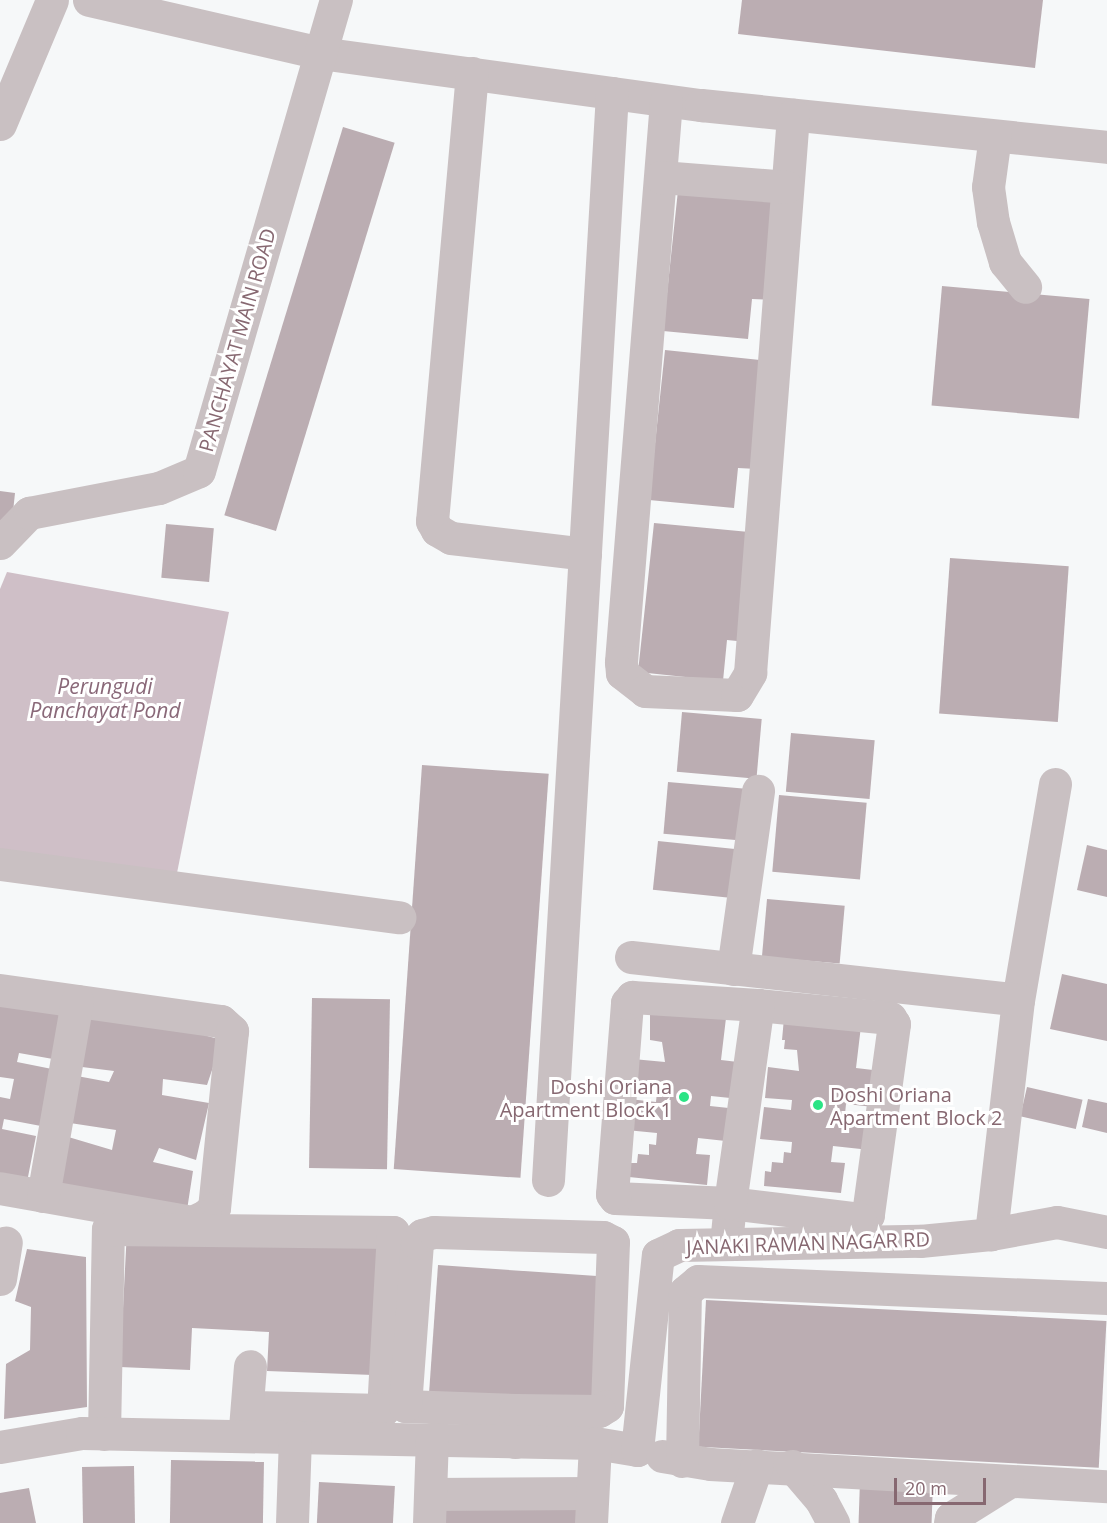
<!DOCTYPE html>
<html>
<head>
<meta charset="utf-8">
<style>
  body { margin:0 }
  #map { position:relative; width:1107px; height:1523px; overflow:hidden; background:#f6f8f9; font-family:"Open Sans",sans-serif }
  div>[style] { position:absolute }
  [style*='--x'] { left:calc(var(--x)*1px); top:calc(var(--y)*1px); width:calc(var(--w)*1px); rotate:calc(var(--a)*1deg) }
  .water>* { inset:0; background:#cfbfc7 }
  .building>* { inset:0; background:#bbadb2; transform-origin:0 0 }
  .minor>* { height:33px; margin:-16.5px; padding:0 16.5px; transform-origin:16.5px; border-radius:16.5px; background:#c9c0c2 }
  .dots>* { width:16px; height:16px; translate:-50% -50%; box-sizing:border-box; border:3px solid #fff; border-radius:50% }
  span { translate:-50% -50%; white-space:nowrap; text-align:center; line-height:1.15; -webkit-text-stroke:6px #fff; paint-order:stroke }
  .street-label { font-size:20px; color:#876871 }
  .poi-label { font-size:20px; color:#876871 }
  .right { translate:-100% -50%; text-align:right }
  .left { translate:0 -50%; text-align:left }
  .water-label { font-size:21px; color:#8a6979; font-style:italic }
  .scale { position:absolute; left:894px; top:1478px; width:92px; height:27px; box-sizing:border-box; border:3px solid #876871; border-top:0; padding-left:8px; font-size:18px; line-height:21px; white-space:nowrap; color:#876871; -webkit-text-stroke:4px #fff; paint-order:stroke }
</style>
</head>
<body>
<div id="map">
  <div class="water">
    <div style="clip-path:polygon(7px 572px,229px 612px,177px 873px,0 851px,0 589px)"></div>
  </div>
  <div class="building">
    <div style="clip-path:polygon(742px 0,1043px 0,1035px 68px,738px 34px)"></div>
    <div style="left:343px;top:127px;width:54px;height:406px;rotate:17deg"></div>
    <div style="clip-path:polygon(679px 181px,774px 191px,772px 300px,752px 299px,748px 339px,663px 331px)"></div>
    <div style="left:942px;top:286px;width:148px;height:120px;rotate:5deg"></div>
    <div style="clip-path:polygon(665px 350px,760px 360px,757px 469px,738px 468px,734px 508px,649px 500px)"></div>
    <div style="clip-path:polygon(0 491px,15px 493px,11px 531px,0 530px)"></div>
    <div style="clip-path:polygon(654px 523px,749px 532px,747px 642px,727px 640px,723px 681px,638px 672px)"></div>
    <div style="left:166px;top:524px;width:48px;height:54px;rotate:5deg"></div>
    <div style="left:950px;top:558px;width:119px;height:156px;rotate:4deg"></div>
    <div style="left:682px;top:712px;width:80px;height:60px;rotate:5deg"></div>
    <div style="left:791px;top:733px;width:84px;height:59px;rotate:5deg"></div>
    <div style="left:422px;top:765px;width:127px;height:405px;rotate:4deg"></div>
    <div style="left:668px;top:782px;width:78px;height:52px;rotate:5deg"></div>
    <div style="left:779px;top:795px;width:88px;height:77px;rotate:5deg"></div>
    <div style="left:658px;top:841px;width:82px;height:49px;rotate:6deg"></div>
    <div style="clip-path:polygon(1087px 845px,1107px 850px,1107px 897px,1077px 890px)"></div>
    <div style="left:767px;top:899px;width:78px;height:58px;rotate:5deg"></div>
    <div style="clip-path:polygon(1062px 974px,1107px 984px,1107px 1041px,1050px 1029px)"></div>
    <div style="clip-path:polygon(0 997px,63px 1009px,53px 1059px,19px 1053px,17px 1062px,52px 1069px,41px 1126px,4px 1119px,2px 1129px,36px 1136px,27px 1182px,0 1177px,0 1097px,10px 1099px,14px 1079px,0 1077px)"></div>
    <div style="left:312px;top:998px;width:78px;height:170px;rotate:1deg"></div>
    <div style="clip-path:polygon(90px 1004px,222px 1040px,207px 1085px,163px 1079px,162px 1095px,209px 1103px,196px 1160px,159px 1148px,153px 1162px,193px 1171px,187px 1210px,52px 1193px,65px 1136px,112px 1150px,116px 1130px,70px 1123px,77px 1076px,109px 1082px,114px 1071px,82px 1067px)"></div>
    <div style="clip-path:polygon(650px 1010px,726px 1018px,721px 1060px,738px 1062px,740px 1099px,711px 1096px,710px 1106px,738px 1109px,735px 1142px,698px 1138px,696px 1154px,710px 1155px,707px 1185px,629px 1177px,630px 1163px,637px 1163px,638px 1154px,649px 1155px,649px 1144px,656px 1145px,657px 1133px,626px 1130px,629px 1099px,656px 1102px,657px 1092px,630px 1090px,633px 1059px,665px 1062px,662px 1042px,650px 1040px)"></div>
    <div style="clip-path:polygon(784px 1018px,861px 1026px,856px 1068px,873px 1070px,874px 1107px,846px 1104px,845px 1114px,873px 1116px,870px 1150px,833px 1146px,831px 1162px,845px 1163px,841px 1193px,764px 1186px,765px 1171px,771px 1172px,772px 1162px,783px 1163px,784px 1152px,791px 1153px,792px 1142px,760px 1139px,764px 1107px,791px 1110px,792px 1100px,765px 1098px,768px 1067px,799px 1071px,797px 1050px,784px 1049px,785px 1040px,782px 1040px)"></div>
    <div style="left:1027px;top:1087px;width:57px;height:30px;rotate:13deg"></div>
    <div style="clip-path:polygon(1088px 1099px,1107px 1103px,1107px 1133px,1082px 1127px)"></div>
    <div style="clip-path:polygon(127px 1230px,379px 1242px,373px 1375px,267px 1371px,269px 1332px,192px 1328px,190px 1370px,120px 1367px)"></div>
    <div style="clip-path:polygon(27px 1249px,86px 1257px,87px 1407px,4px 1419px,6px 1364px,30px 1350px,31px 1307px,15px 1301px)"></div>
    <div style="left:438px;top:1265px;width:163px;height:134px;rotate:4deg"></div>
    <div style="left:706px;top:1300px;width:401px;height:147px;rotate:3deg"></div>
    <div style="left:171px;top:1460px;width:93px;height:63px;rotate:1deg"></div>
    <div style="left:134px;top:1466px;width:57px;height:52px;rotate:89deg"></div>
    <div style="left:860px;top:1481px;width:73px;height:42px;rotate:2deg"></div>
    <div style="left:319px;top:1482px;width:76px;height:41px;rotate:3deg"></div>
    <div style="clip-path:polygon(29px 1488px,36px 1523px,0 1523px,0 1493px)"></div>
    <div style="clip-path:polygon(434px 1499px,588px 1504px,587px 1523px,432px 1523px)"></div>
  </div>
  <div class="minor">
    <div style="--x:89;--y:0;--w:237;--a:12.9"></div>
    <div style="--x:320;--y:53;--w:385;--a:7.8"></div>
    <div style="--x:701;--y:105;--w:408;--a:5.9"></div>
    <div style="--x:472;--y:73;--w:450;--a:95.1"></div>
    <div style="--x:432;--y:521;--w:10;--a:61"></div>
    <div style="--x:437;--y:530;--w:16;--a:30"></div>
    <div style="--x:451;--y:538;--w:135;--a:6.8"></div>
    <div style="--x:666;--y:101;--w:563;--a:94.59"></div>
    <div style="--x:621;--y:662;--w:11;--a:85"></div>
    <div style="--x:622;--y:673;--w:29;--a:38"></div>
    <div style="--x:645;--y:691;--w:92;--a:2.5"></div>
    <div style="--x:737;--y:695;--w:26;--a:-59"></div>
    <div style="--x:750;--y:673;--w:560;--a:-85.59"></div>
    <div style="--x:0;--y:124;--w:134;--a:-67.2"></div>
    <div style="--x:995;--y:136;--w:51;--a:97.8"></div>
    <div style="--x:988;--y:187;--w:35;--a:82"></div>
    <div style="--x:993;--y:222;--w:42;--a:73.3"></div>
    <div style="--x:1005;--y:262;--w:32;--a:51"></div>
    <div style="--x:661;--y:177;--w:126;--a:4.5"></div>
    <div style="--x:0;--y:543;--w:42;--a:-46"></div>
    <div style="--x:29;--y:513;--w:132;--a:-10.9"></div>
    <div style="--x:159;--y:488;--w:43;--a:-23"></div>
    <div style="--x:199;--y:471;--w:491;--a:-73.8"></div>
    <div style="--x:1055;--y:784;--w:219;--a:99.7"></div>
    <div style="--x:1018;--y:1000;--w:236;--a:96.6"></div>
    <div style="--x:991;--y:1234;--w:67;--a:-10.3"></div>
    <div style="--x:1057;--y:1222;--w:51;--a:11.3"></div>
    <div style="--x:0;--y:864;--w:403;--a:7.6"></div>
    <div style="--x:631;--y:957;--w:389;--a:6.3"></div>
    <div style="--x:733;--y:969;--w:180;--a:-82"></div>
    <div style="--x:0;--y:990;--w:223;--a:8"></div>
    <div style="--x:221;--y:1021;--w:15;--a:42"></div>
    <div style="--x:232;--y:1031;--w:178;--a:95.8"></div>
    <div style="--x:214;--y:1208;--w:12;--a:138"></div>
    <div style="--x:205;--y:1216;--w:14;--a:155"></div>
    <div style="--x:192;--y:1222;--w:195;--a:-170"></div>
    <div style="--x:548;--y:1180;--w:1089;--a:-86.63"></div>
    <div style="--x:43;--y:1196;--w:198;--a:-80.1"></div>
    <div style="--x:726;--y:1244;--w:41;--a:-84.4"></div>
    <div style="--x:730;--y:1203;--w:115;--a:-177.5"></div>
    <div style="--x:615;--y:1198;--w:5;--a:-127"></div>
    <div style="--x:612;--y:1194;--w:192;--a:-85.5"></div>
    <div style="--x:627;--y:1003;--w:8;--a:-50"></div>
    <div style="--x:632;--y:997;--w:126;--a:3.6"></div>
    <div style="--x:758;--y:1005;--w:133;--a:5.6"></div>
    <div style="--x:890;--y:1018;--w:7;--a:56"></div>
    <div style="--x:894;--y:1024;--w:193;--a:97.8"></div>
    <div style="--x:868;--y:1215;--w:9;--a:153"></div>
    <div style="--x:860;--y:1219;--w:131;--a:-173"></div>
    <div style="--x:730;--y:1203;--w:200;--a:-82"></div>
    <div style="--x:0;--y:1279;--w:37;--a:-81"></div>
    <div style="--x:245;--y:1428;--w:62;--a:-85.4"></div>
    <div style="--x:104;--y:1434;--w:205;--a:-88.9"></div>
    <div style="--x:108;--y:1229;--w:285;--a:0.6"></div>
    <div style="--x:393;--y:1232;--w:178;--a:93.2"></div>
    <div style="--x:383;--y:1410;--w:136;--a:-178.7"></div>
    <div style="--x:515;--y:1442;--w:32;--a:-90"></div>
    <div style="--x:515;--y:1410;--w:110;--a:-177.9"></div>
    <div style="--x:405;--y:1406;--w:163;--a:-85.8"></div>
    <div style="--x:417;--y:1243;--w:9;--a:-58"></div>
    <div style="--x:422;--y:1235;--w:12;--a:-14"></div>
    <div style="--x:434;--y:1232;--w:169;--a:1.7"></div>
    <div style="--x:603;--y:1237;--w:11;--a:27"></div>
    <div style="--x:613;--y:1242;--w:164;--a:92.1"></div>
    <div style="--x:607;--y:1406;--w:9;--a:148"></div>
    <div style="--x:599;--y:1411;--w:84;--a:-179.3"></div>
    <div style="--x:0;--y:1447;--w:83;--a:-9.7"></div>
    <div style="--x:82;--y:1433;--w:513;--a:1.12"></div>
    <div style="--x:595;--y:1443;--w:43;--a:9.5"></div>
    <div style="--x:637;--y:1450;--w:196;--a:-83.9"></div>
    <div style="--x:658;--y:1255;--w:23;--a:-25"></div>
    <div style="--x:679;--y:1245;--w:241;--a:-1"></div>
    <div style="--x:920;--y:1241;--w:71;--a:-5.6"></div>
    <div style="--x:662;--y:1456;--w:49;--a:9.5"></div>
    <div style="--x:710;--y:1464;--w:398;--a:3.2"></div>
    <div style="--x:682;--y:1461;--w:169;--a:-89"></div>
    <div style="--x:685;--y:1292;--w:17;--a:-40"></div>
    <div style="--x:698;--y:1281;--w:409;--a:2.4"></div>
    <div style="--x:792;--y:1466;--w:45;--a:49.5"></div>
    <div style="--x:821;--y:1500;--w:26;--a:62"></div>
    <div style="--x:431;--y:1494;--w:161;--a:-0.4"></div>
    <div style="--x:292;--y:1523;--w:87;--a:-88"></div>
    <div style="--x:429;--y:1523;--w:84;--a:-88"></div>
    <div style="--x:591;--y:1523;--w:80;--a:-87.1"></div>
    <div style="--x:737;--y:1523;--w:61;--a:-71"></div>
    <div style="--x:950;--y:1523;--w:5;--a:-79"></div>
    <div style="--x:951;--y:1518;--w:66;--a:-32"></div>
  </div>
  <div class="dots">
    <div style="left:684px;top:1097px;background:#2be485"></div>
    <div style="left:818px;top:1105px;background:#2be485"></div>
  </div>
  <div class="street-label">
    <span style="left:237px;top:340px;rotate:-74deg">PANCHAYAT MAIN ROAD</span>
    <span style="left:808px;top:1243px;rotate:-2deg">JANAKI RAMAN NAGAR RD</span>
  </div>
  <div class="poi-label">
    <span class="right" style="left:672px;top:1098px">Doshi Oriana<br>Apartment Block 1</span>
    <span class="left" style="left:830px;top:1106px">Doshi Oriana<br>Apartment Block 2</span>
  </div>
  <div class="water-label">
    <span style="left:105px;top:698px">Perungudi<br>Panchayat Pond</span>
  </div>
  <div class="scale">20 m</div>
</div>
</body>
</html>
